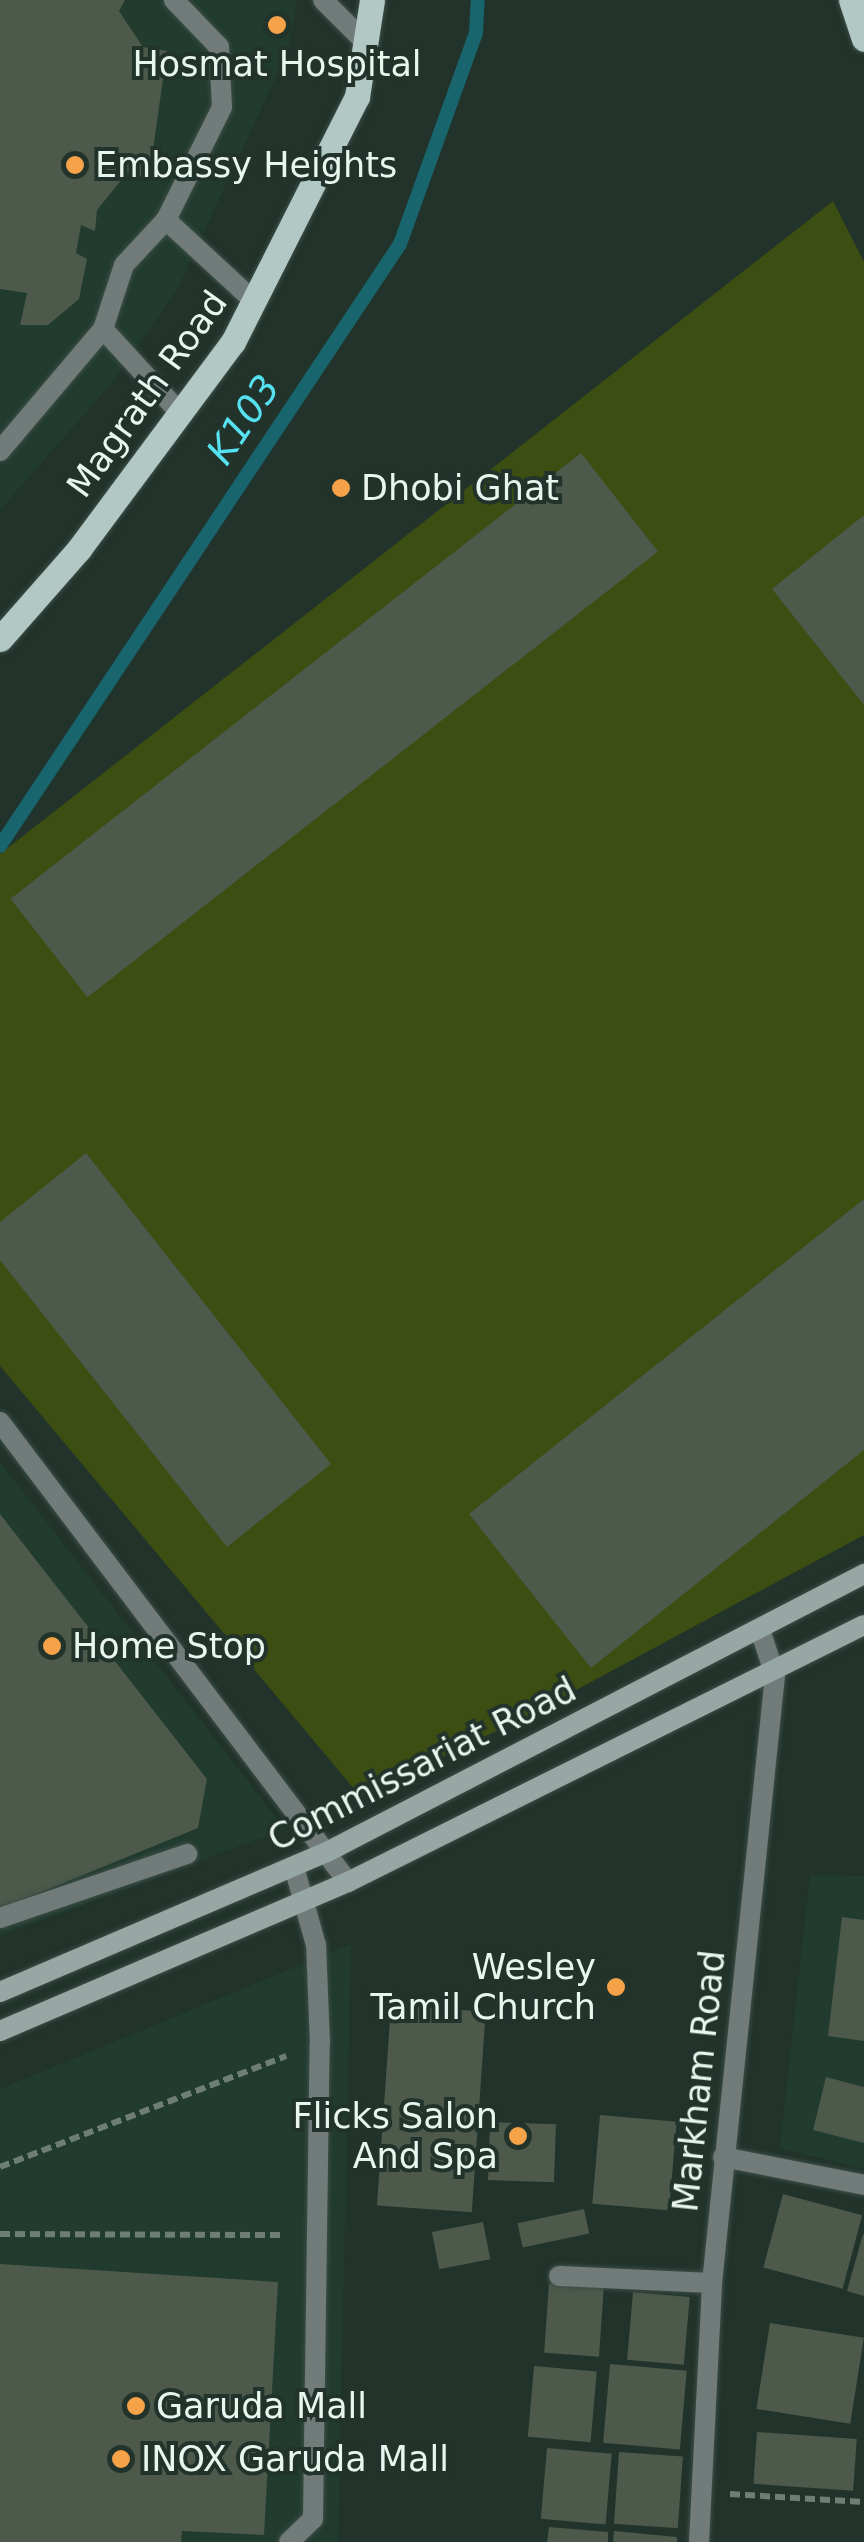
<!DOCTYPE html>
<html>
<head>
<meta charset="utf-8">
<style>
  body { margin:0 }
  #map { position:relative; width:864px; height:2542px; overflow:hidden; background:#21332b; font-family:"DejaVu Sans",sans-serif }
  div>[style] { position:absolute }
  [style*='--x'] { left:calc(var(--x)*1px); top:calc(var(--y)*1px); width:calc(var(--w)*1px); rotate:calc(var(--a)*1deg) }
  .built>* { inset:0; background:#213b2f }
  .green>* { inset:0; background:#3c4e12 }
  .stream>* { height:14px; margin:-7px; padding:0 7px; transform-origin:7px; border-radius:7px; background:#19656d }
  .building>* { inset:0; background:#4c594b; transform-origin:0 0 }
  .path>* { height:6px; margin-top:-3px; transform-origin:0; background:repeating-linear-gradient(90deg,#6e7d76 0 10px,transparent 0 15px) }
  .roads { filter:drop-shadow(0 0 2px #3d4e46) drop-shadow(0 0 2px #3d4e46) }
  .lane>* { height:20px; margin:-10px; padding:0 10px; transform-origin:10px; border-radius:10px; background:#717b7a }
  .street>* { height:20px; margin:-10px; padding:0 10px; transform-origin:10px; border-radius:10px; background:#717b7a }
  .secondary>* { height:20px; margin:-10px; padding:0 10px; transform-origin:10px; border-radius:10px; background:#96a7a4 }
  .primary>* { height:25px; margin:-12.5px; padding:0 12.5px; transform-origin:12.5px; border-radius:12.5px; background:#b2c8c5 }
  .dots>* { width:28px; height:28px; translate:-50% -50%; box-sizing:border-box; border:5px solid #21332b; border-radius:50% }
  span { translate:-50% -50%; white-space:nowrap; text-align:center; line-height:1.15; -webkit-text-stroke:8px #21332b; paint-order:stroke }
  .poi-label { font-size:35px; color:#e9f5ef }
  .left { translate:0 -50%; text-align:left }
  .right { translate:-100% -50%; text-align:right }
  .street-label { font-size:35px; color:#e9f5ef }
  .water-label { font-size:38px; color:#56e1f0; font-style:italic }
</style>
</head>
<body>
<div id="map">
  <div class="built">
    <div style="clip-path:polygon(0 0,297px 0,288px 51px,178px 288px,110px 385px,0 510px)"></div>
    <div style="clip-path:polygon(0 1462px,285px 1829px,0 1936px)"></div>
    <div style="clip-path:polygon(810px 1875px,864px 1876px,864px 2169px,780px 2148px)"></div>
    <div style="clip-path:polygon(351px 1944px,338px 2542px,0 2542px,0 2089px)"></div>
  </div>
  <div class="green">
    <div style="clip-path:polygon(833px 201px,864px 262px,864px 1535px,528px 1716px,360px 1796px,0 1366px,0 854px)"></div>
  </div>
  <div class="stream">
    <div style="--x:0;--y:846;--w:723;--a:-56.4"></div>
    <div style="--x:400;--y:244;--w:224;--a:-70.2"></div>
    <div style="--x:476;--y:33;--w:33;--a:-87"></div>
  </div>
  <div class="building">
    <div style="clip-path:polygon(0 0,125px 0,119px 11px,143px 47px,167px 51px,149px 178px,127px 173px,97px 210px,95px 231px,81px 225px,76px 253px,87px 259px,79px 299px,48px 325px,20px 325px,27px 293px,0 289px)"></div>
    <div style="left:581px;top:453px;width:125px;height:724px;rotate:52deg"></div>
    <div style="clip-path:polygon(864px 515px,864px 705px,772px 589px)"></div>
    <div style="clip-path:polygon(86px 1153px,331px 1464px,227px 1547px,0 1260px,0 1222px)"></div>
    <div style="clip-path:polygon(864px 1199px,864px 1450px,591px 1668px,469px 1514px)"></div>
    <div style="clip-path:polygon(0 1514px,207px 1779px,198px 1828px,0 1909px)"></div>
    <div style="clip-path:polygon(842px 1917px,864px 1920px,864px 2041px,828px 2036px)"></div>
    <div style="left:391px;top:2005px;width:95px;height:201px;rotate:4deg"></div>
    <div style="clip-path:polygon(826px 2077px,864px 2087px,864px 2143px,813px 2130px)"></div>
    <div style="left:600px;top:2115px;width:77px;height:89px;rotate:5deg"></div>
    <div style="left:490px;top:2122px;width:66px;height:58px;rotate:2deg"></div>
    <div style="left:783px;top:2194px;width:82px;height:76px;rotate:15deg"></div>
    <div style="left:584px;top:2209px;width:25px;height:68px;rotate:78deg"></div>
    <div style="left:483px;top:2222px;width:38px;height:52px;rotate:79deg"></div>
    <div style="clip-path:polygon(863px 2234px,864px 2235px,864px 2296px,847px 2291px)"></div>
    <div style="clip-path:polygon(0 2264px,278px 2282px,264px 2535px,182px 2531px,181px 2542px,0 2542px)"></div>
    <div style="left:549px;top:2283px;width:55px;height:70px;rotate:4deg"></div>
    <div style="left:633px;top:2292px;width:57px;height:68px;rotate:5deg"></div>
    <div style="left:770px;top:2323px;width:95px;height:87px;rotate:9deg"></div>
    <div style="left:610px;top:2364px;width:77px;height:79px;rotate:5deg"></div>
    <div style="left:534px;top:2366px;width:63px;height:71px;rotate:5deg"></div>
    <div style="left:757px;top:2432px;width:100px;height:52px;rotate:4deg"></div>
    <div style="left:547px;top:2448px;width:65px;height:71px;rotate:5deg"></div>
    <div style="left:619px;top:2452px;width:64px;height:72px;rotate:4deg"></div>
    <div style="clip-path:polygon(549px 2527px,608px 2532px,608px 2542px,547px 2542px)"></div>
    <div style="clip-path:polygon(614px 2531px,677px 2537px,677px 2542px,613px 2542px)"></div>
  </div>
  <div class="path">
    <div style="--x:0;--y:2167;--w:307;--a:-21.2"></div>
    <div style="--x:0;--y:2234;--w:284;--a:0.2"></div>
    <div style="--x:730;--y:2494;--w:134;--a:3.4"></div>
  </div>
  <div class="roads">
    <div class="lane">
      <div style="--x:323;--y:0;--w:59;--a:45"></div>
      <div style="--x:166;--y:220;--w:122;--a:42.7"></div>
      <div style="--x:103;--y:329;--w:114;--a:47.5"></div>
      <div style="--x:0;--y:451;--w:160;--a:-49.8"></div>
      <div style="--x:103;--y:329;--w:67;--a:-71.8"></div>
      <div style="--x:124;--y:265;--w:62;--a:-47"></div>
      <div style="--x:166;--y:220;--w:126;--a:-63.6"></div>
      <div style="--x:222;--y:107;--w:60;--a:-92.9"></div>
      <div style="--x:219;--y:47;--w:65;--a:-133.8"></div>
      <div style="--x:0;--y:1422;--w:577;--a:52.89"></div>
      <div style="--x:0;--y:1918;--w:198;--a:-18.9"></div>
      <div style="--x:289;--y:2542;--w:33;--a:-44"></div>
      <div style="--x:313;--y:2519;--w:476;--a:-89.2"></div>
      <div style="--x:320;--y:2043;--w:98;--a:-92.3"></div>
      <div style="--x:316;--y:1945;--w:81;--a:-105.8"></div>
    </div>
    <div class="street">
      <div style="--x:723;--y:2157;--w:144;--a:11.2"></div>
      <div style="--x:559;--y:2276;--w:153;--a:2.6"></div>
      <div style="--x:699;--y:2542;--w:259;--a:-87.1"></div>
      <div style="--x:712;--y:2283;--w:611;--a:-84.08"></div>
      <div style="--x:775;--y:1675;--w:47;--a:-108.4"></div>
    </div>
    <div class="secondary">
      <div style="--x:0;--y:1992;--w:356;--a:-23.2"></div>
      <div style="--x:327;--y:1852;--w:605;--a:-27.37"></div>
      <div style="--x:0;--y:2031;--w:379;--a:-23.2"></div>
      <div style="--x:348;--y:1882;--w:576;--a:-26.48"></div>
    </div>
    <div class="primary">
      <div style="--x:851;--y:0;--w:41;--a:71.6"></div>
      <div style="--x:0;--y:639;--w:120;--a:-48.7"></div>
      <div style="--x:79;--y:549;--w:258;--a:-53.4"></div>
      <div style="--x:233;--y:342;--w:275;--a:-63.2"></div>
      <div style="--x:357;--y:97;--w:98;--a:-81.2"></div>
    </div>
  </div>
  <div class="dots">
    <div style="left:277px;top:25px;background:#f6a248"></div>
    <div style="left:75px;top:165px;background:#f6a248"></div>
    <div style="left:341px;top:488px;background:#f6a248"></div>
    <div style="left:52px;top:1646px;background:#f6a248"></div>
    <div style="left:616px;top:1987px;background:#f6a248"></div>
    <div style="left:518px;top:2136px;background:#f6a248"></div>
    <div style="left:136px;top:2406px;background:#f6a248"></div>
    <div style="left:121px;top:2459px;background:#f6a248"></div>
  </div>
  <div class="poi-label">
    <span style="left:277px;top:64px">Hosmat Hospital</span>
    <span class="left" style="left:95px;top:165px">Embassy Heights</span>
    <span class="left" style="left:361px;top:488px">Dhobi Ghat</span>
    <span class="left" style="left:72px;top:1646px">Home Stop</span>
    <span class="right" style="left:596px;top:1987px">Wesley<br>Tamil Church</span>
    <span class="right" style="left:498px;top:2136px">Flicks Salon<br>And Spa</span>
    <span class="left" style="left:156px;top:2406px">Garuda Mall</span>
    <span class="left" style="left:141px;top:2459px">INOX Garuda Mall</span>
  </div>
  <div class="street-label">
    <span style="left:147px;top:394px;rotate:-54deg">Magrath Road</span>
    <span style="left:422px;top:1764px;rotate:-27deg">Commissariat Road</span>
    <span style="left:699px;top:2081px;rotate:-84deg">Markham Road</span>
  </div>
  <div class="water-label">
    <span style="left:244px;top:420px;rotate:-56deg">K103</span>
  </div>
</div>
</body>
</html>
